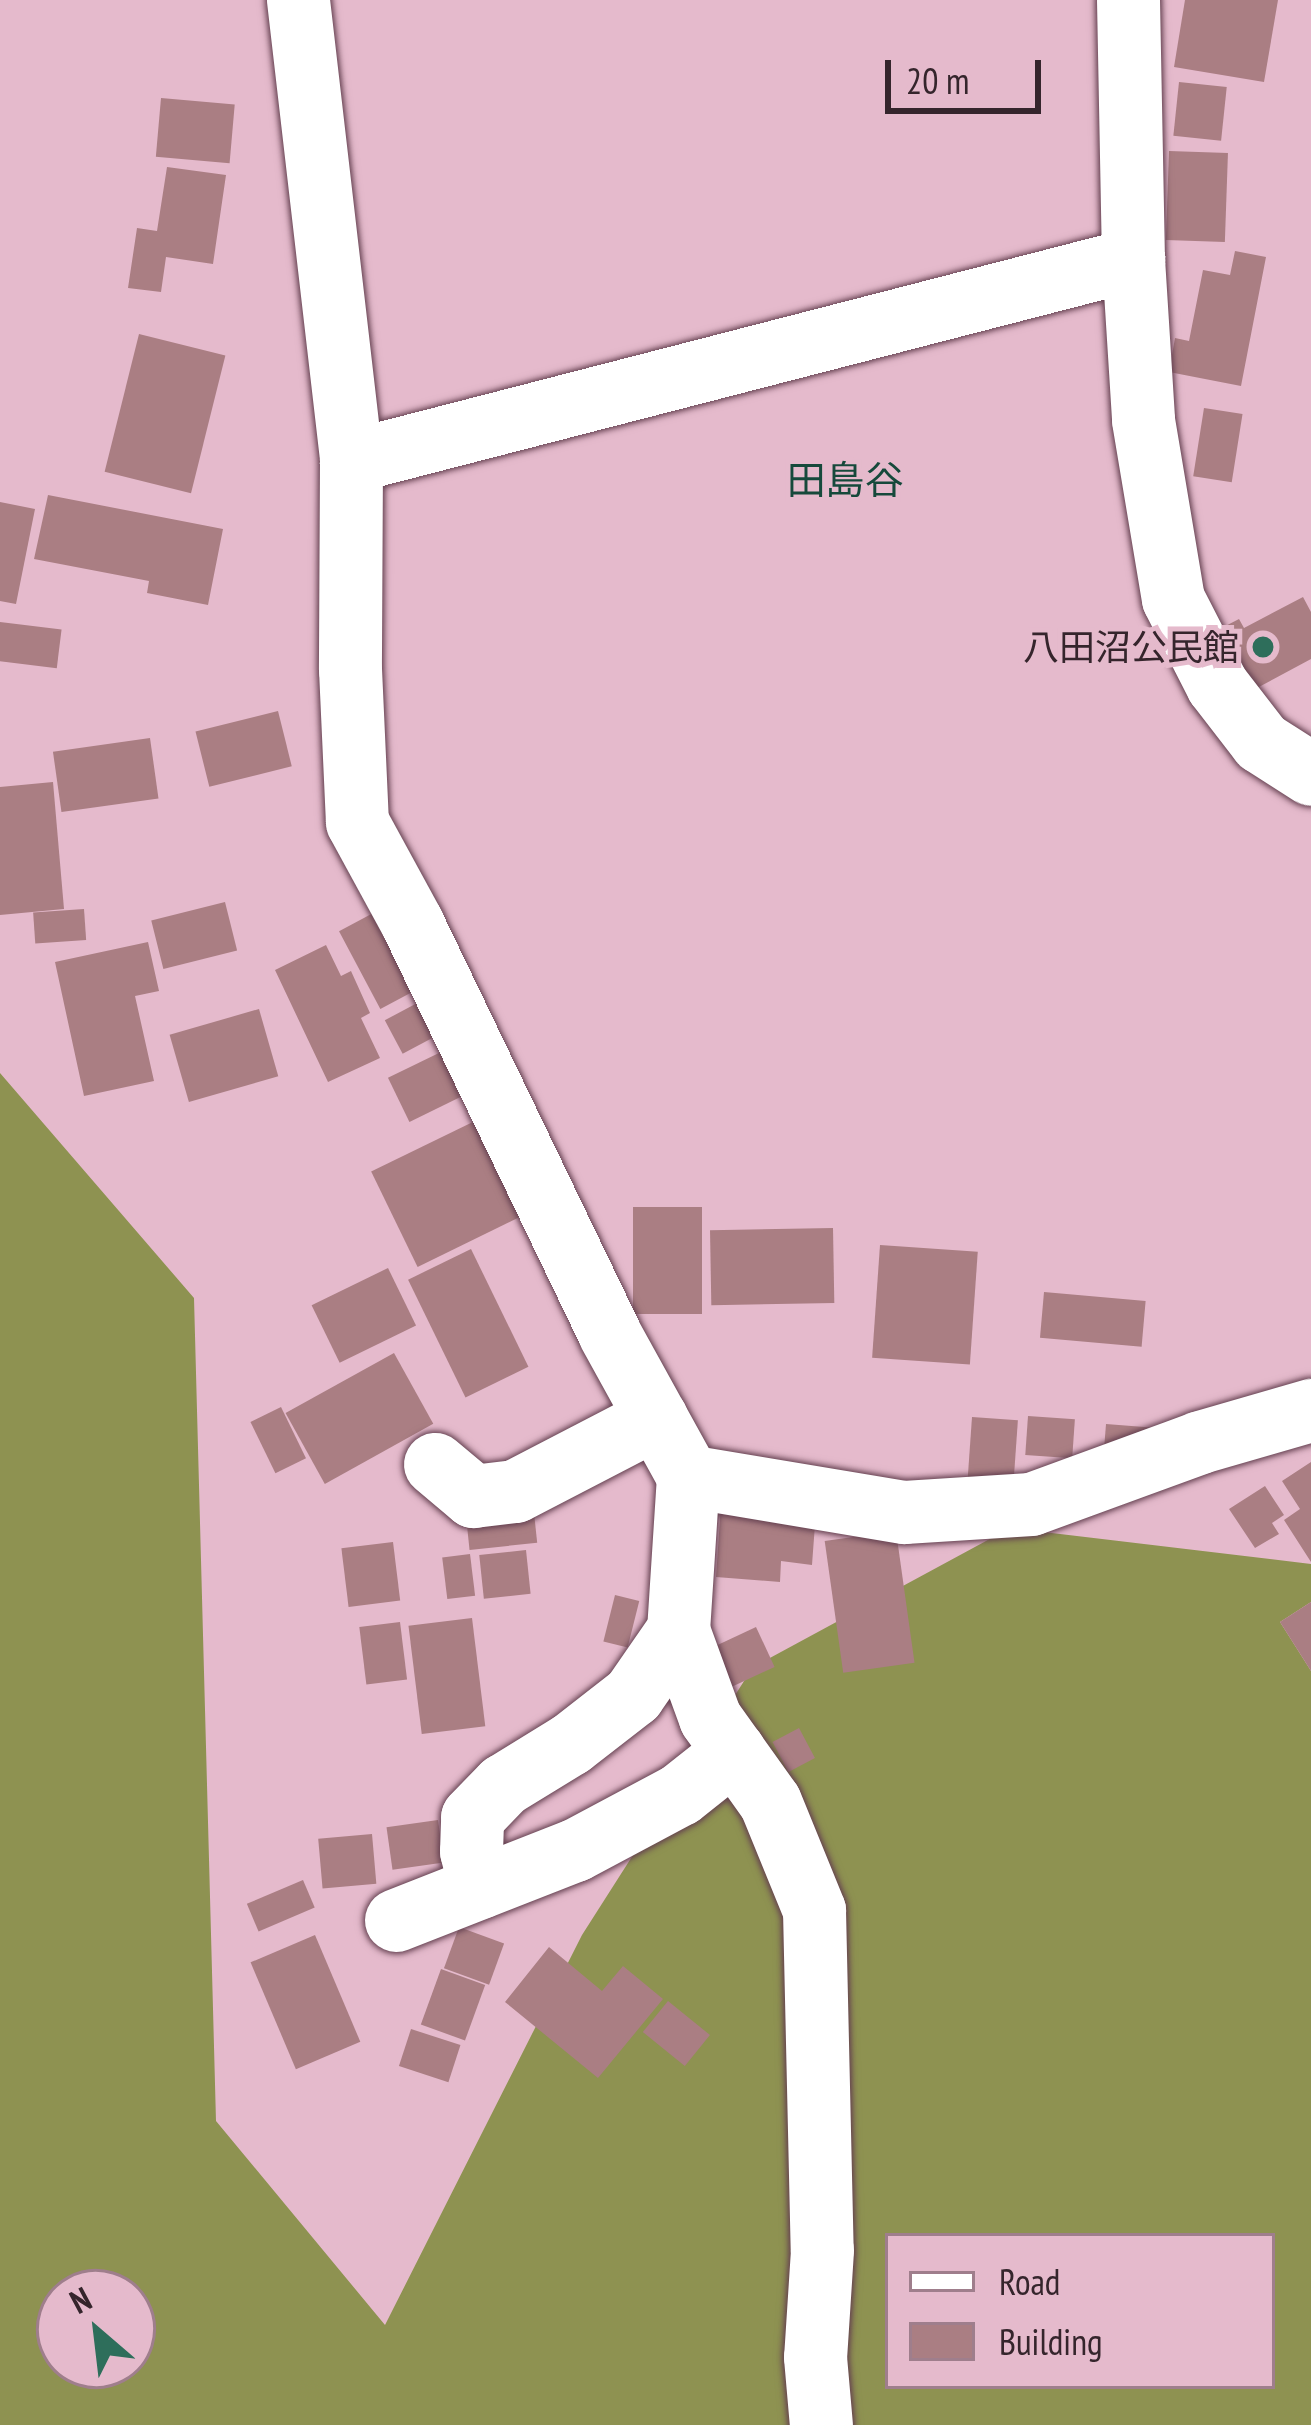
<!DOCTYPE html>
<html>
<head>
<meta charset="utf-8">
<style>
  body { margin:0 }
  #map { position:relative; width:1311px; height:2425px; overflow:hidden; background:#e5bacc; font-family:"PT Sans Narrow","Noto Sans JP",sans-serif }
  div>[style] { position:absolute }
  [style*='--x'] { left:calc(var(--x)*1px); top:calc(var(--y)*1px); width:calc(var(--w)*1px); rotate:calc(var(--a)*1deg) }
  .forest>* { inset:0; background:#8e9251 }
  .building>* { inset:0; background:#aa7e83; transform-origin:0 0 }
  .roads { filter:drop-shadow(0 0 3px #644050) drop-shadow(0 0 3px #644050) }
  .minor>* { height:63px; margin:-31.5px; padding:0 31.5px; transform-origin:31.5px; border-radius:31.5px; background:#fff }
  .dots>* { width:33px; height:33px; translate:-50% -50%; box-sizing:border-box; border:6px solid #e5bacc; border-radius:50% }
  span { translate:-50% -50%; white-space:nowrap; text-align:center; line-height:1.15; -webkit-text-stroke:10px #e5bacc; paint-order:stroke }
  .poi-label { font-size:36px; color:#35252c }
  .right { translate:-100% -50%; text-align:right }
  .neighbourhood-label { font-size:39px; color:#16493b }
  .legend { position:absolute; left:885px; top:2233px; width:390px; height:156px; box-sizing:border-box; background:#e5bacc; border:3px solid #9f7e8c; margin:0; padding:15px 21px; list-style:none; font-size:36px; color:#35252c }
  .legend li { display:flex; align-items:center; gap:24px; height:60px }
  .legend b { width:60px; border:3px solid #9f7e8c }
  .north { position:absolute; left:36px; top:2269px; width:120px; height:120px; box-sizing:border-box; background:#e5bacc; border:3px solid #9f7e8c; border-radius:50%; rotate:332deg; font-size:33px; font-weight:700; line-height:48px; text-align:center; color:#35252c }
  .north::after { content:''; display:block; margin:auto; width:42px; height:54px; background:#2e6e5b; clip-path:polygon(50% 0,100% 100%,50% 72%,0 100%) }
  .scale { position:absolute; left:885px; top:60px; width:156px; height:54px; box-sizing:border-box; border:6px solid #35252c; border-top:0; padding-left:15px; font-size:36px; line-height:42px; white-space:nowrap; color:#35252c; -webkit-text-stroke:9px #e5bacc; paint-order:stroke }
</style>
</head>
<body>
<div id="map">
  <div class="forest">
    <div style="clip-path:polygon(evenodd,0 1073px,194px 1298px,216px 2121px,385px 2325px,582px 1935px,753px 1667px,1010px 1528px,1311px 1564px,1311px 1602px,1280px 1622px,1311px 1671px,1311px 2425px,0 2425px,0 1073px,888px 2236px,1272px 2236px,1272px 2386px,888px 2386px,888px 2236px,0 1073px,60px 2293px,132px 2293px,132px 2365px,60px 2365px,60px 2293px)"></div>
  </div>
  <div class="building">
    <div style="clip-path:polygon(1185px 0,1278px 0,1264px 82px,1174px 67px)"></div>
    <div style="left:1179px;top:82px;width:48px;height:54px;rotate:6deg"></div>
    <div style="left:161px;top:98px;width:74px;height:59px;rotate:5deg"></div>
    <div style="left:1169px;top:151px;width:59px;height:89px;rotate:2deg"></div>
    <div style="clip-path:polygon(167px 167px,226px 175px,213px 264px,166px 257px,161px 292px,128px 288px,137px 228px,157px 231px)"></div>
    <div style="clip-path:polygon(1235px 251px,1266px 257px,1241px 386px,1169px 372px,1175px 338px,1189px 341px,1203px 270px,1230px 275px)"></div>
    <div style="left:139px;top:334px;width:89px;height:142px;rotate:14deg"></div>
    <div style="left:1204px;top:408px;width:39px;height:69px;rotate:9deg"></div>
    <div style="clip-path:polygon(48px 495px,223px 529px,208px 605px,147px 593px,149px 581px,34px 559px)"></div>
    <div style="clip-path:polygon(0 502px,35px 509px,16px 604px,0 601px)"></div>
    <div style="clip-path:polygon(1303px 597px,1311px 612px,1311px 659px,1242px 696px,1208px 635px,1239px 619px,1244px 628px)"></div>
    <div style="left:0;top:622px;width:62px;height:39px;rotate:7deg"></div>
    <div style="left:278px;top:711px;width:57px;height:85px;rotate:76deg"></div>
    <div style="left:150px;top:738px;width:61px;height:98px;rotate:82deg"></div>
    <div style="clip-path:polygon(53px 782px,64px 909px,0 915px,0 787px)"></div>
    <div style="left:225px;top:902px;width:50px;height:76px;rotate:76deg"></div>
    <div style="left:84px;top:909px;width:31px;height:51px;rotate:86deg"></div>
    <div style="left:377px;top:911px;width:88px;height:43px;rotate:62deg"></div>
    <div style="clip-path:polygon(148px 942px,159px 991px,135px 996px,154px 1081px,84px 1096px,55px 962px)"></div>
    <div style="clip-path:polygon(326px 945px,341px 976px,351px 971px,370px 1013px,361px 1018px,380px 1058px,328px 1082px,275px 970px)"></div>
    <div style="left:421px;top:1001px;width:38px;height:41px;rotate:62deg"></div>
    <div style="left:259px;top:1009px;width:70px;height:93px;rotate:74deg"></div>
    <div style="left:441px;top:1052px;width:49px;height:59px;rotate:64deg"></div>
    <div style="left:479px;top:1119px;width:106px;height:120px;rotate:64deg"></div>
    <div style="left:702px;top:1207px;width:107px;height:69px;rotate:90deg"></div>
    <div style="left:833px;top:1228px;width:75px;height:123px;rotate:89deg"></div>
    <div style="left:880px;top:1245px;width:98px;height:113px;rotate:4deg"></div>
    <div style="left:471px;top:1249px;width:131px;height:70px;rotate:64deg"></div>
    <div style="left:388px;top:1268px;width:64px;height:85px;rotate:64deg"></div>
    <div style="left:1044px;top:1292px;width:102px;height:46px;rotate:5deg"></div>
    <div style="left:394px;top:1353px;width:81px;height:124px;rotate:61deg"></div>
    <div style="left:281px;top:1407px;width:57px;height:34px;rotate:64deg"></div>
    <div style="left:1028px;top:1416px;width:47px;height:39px;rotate:4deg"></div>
    <div style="left:972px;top:1417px;width:46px;height:78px;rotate:4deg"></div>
    <div style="clip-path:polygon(1106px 1424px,1157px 1428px,1104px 1450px)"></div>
    <div style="clip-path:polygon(1311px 1462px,1311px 1562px,1284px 1520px,1300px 1509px,1282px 1481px)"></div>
    <div style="clip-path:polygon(1265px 1486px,1284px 1515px,1272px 1523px,1279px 1534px,1255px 1548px,1229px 1509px)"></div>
    <div style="left:533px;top:1503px;width:40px;height:68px;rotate:84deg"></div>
    <div style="clip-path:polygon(721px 1504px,816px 1511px,812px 1565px,781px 1561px,780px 1582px,716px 1577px)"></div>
    <div style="left:896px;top:1531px;width:133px;height:72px;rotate:82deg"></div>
    <div style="left:393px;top:1542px;width:59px;height:52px;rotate:83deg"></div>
    <div style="left:526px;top:1550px;width:44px;height:47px;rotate:84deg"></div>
    <div style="left:470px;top:1554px;width:42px;height:28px;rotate:83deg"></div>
    <div style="left:615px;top:1595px;width:25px;height:48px;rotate:14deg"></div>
    <div style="clip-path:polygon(1311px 1602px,1311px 1671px,1280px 1622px)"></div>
    <div style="left:472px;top:1618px;width:109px;height:64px;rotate:83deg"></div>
    <div style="left:400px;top:1622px;width:58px;height:41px;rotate:83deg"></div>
    <div style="left:756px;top:1627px;width:44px;height:53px;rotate:65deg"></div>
    <div style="left:799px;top:1728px;width:34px;height:30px;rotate:62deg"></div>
    <div style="left:438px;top:1820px;width:43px;height:52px;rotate:82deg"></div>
    <div style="left:372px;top:1834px;width:50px;height:54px;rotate:85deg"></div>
    <div style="left:303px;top:1880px;width:30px;height:61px;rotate:67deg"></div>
    <div style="left:459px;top:1927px;width:48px;height:44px;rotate:20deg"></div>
    <div style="left:315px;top:1935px;width:116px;height:70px;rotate:67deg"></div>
    <div style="clip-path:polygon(549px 1947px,602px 1991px,623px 1966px,663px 1999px,598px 2078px,505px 2002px)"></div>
    <div style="left:441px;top:1969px;width:47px;height:59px;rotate:20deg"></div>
    <div style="left:668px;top:2001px;width:54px;height:40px;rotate:39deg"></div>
    <div style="left:411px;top:2029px;width:52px;height:39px;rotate:18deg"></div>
  </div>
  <div class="roads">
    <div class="minor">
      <div style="--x:298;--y:0;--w:464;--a:83.4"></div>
      <div style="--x:351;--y:461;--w:208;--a:90.3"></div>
      <div style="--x:350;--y:669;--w:153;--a:87.4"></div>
      <div style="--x:357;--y:822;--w:115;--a:61.4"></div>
      <div style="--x:412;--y:923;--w:455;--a:64.3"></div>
      <div style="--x:609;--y:1333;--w:163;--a:61.1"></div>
      <div style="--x:688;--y:1476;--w:154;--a:93.7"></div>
      <div style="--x:678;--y:1630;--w:94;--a:70"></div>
      <div style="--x:710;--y:1718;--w:103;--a:54.5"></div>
      <div style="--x:770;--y:1802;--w:117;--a:67.8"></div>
      <div style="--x:814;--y:1910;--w:340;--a:88.7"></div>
      <div style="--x:822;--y:2250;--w:107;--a:93.7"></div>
      <div style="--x:815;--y:2357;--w:68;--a:85"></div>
      <div style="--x:1128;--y:0;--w:259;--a:88.9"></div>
      <div style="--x:1133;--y:259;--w:161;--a:86.4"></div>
      <div style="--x:1143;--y:420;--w:181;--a:80.5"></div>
      <div style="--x:1173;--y:599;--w:97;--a:62.9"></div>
      <div style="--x:1217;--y:685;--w:72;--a:52.3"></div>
      <div style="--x:1261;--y:742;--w:59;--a:32.6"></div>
      <div style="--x:351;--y:461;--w:808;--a:-14.48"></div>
      <div style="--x:435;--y:1464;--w:50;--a:40.1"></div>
      <div style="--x:473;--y:1496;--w:42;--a:-6.8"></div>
      <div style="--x:515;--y:1491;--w:159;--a:-27.4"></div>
      <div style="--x:688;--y:1476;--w:219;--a:9.5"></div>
      <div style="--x:904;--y:1512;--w:127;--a:-3.6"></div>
      <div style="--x:1031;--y:1504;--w:180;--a:-20.1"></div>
      <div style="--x:1200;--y:1442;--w:116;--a:-16.1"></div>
      <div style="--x:480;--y:1887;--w:37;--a:-104"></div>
      <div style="--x:471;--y:1851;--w:34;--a:-88"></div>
      <div style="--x:472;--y:1817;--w:45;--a:-45.9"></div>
      <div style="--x:503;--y:1785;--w:79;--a:-31.5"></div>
      <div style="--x:570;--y:1744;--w:80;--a:-37.9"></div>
      <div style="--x:633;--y:1695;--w:79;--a:-55.3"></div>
      <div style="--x:396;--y:1920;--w:192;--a:-21.4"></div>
      <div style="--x:575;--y:1850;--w:119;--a:-28.1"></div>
      <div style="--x:680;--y:1794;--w:69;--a:-38.5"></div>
    </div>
  </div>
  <div class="dots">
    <div style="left:1263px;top:647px;background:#2e6e5b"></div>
  </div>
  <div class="poi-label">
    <span class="right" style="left:1239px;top:647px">八田沼公民館</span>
  </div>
  <div class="neighbourhood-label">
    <span style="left:845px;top:480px">田島谷</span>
  </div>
  <ul class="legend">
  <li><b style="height:15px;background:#fff"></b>Road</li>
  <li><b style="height:33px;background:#aa7e83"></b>Building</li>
  </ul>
  <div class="north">N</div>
  <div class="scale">20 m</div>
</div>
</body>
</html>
